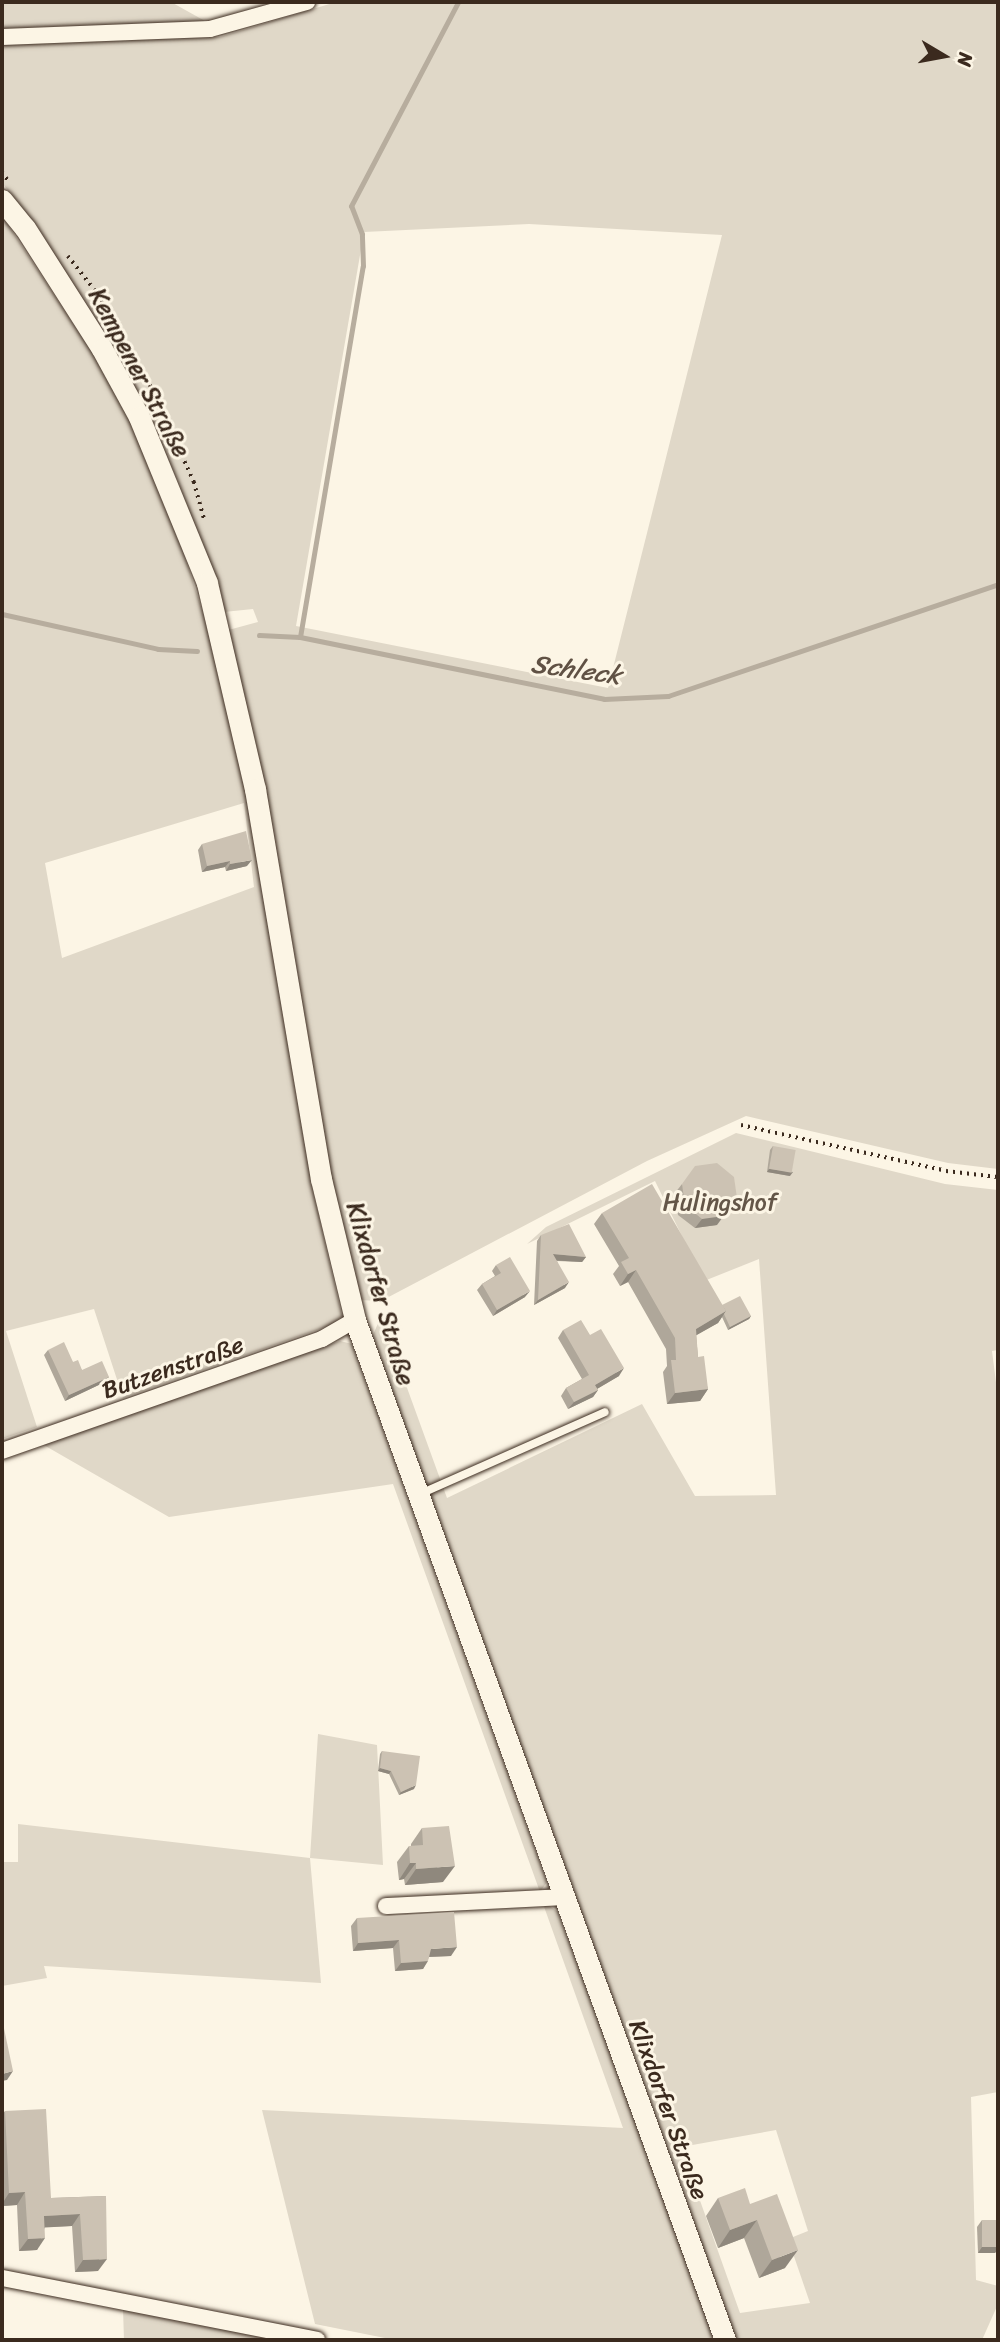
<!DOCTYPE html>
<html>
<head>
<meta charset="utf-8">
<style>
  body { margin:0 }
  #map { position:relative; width:1000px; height:2342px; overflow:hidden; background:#fcf5e5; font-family:Sriracha,sans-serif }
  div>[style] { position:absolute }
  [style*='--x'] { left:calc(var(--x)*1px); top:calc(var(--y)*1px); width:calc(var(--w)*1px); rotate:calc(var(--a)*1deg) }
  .green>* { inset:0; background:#e0d8c8 }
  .stream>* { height:5px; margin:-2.5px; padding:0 2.5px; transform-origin:2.5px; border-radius:2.5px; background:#b7ad9e }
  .path>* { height:3.5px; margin-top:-1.75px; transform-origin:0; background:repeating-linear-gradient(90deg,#3b2a1e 0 2px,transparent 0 7px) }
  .roads { filter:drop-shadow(0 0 2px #3b2a1e) drop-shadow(0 0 2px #3b2a1e) }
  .lane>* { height:8px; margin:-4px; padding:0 4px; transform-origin:4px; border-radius:4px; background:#fcf5e5 }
  .street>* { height:16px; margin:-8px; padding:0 8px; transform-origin:8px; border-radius:8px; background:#fcf5e5 }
  .secondary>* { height:21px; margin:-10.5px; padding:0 10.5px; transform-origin:10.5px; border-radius:10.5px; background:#fcf5e5 }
  .wall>* { inset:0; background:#afa79a }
  .shaded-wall>* { inset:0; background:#8f887d }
  .building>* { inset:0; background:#ccc2b3; transform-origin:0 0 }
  span { translate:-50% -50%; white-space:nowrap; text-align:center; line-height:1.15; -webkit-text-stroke:6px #fcf5e5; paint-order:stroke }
  .street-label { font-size:24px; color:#3b2a1e }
  .park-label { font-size:24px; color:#645648 }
  .water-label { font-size:26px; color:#605144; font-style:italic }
  .frame { position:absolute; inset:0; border:4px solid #3b2a1e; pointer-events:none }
  .north { position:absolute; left:909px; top:21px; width:70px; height:70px; -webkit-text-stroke:5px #fcf5e5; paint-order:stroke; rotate:100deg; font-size:19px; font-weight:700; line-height:28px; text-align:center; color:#3b2a1e }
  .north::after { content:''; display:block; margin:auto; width:24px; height:32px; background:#3b2a1e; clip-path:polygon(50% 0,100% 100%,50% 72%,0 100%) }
</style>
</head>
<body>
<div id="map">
  <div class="green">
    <div style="clip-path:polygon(2px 2px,171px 2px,205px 21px,2px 29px)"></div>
    <div style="clip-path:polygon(evenodd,336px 2px,998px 2px,998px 1169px,948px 1163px,746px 1116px,647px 1161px,381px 1301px,358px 1300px,339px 1228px,260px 768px,233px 649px,243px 779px,314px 1196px,342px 1316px,334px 1324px,123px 1398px,94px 1309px,6px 1331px,37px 1427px,2px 1439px,2px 216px,99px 363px,130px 422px,167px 501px,210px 635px,258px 622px,253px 609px,224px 612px,178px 481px,139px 396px,38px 227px,2px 183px,2px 43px,220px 37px,336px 2px,529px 224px,722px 235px,608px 688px,296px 626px,364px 232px,529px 224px,336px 2px,244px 803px,254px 887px,62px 958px,45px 863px,244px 803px)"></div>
    <div style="clip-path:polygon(evenodd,736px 1133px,945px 1184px,998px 1190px,998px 1350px,992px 1351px,998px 1398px,998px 2092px,971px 2097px,976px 2280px,998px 2286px,998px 2304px,982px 2340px,734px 2340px,371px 1340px,381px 1316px,447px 1498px,642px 1404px,695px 1496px,776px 1495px,759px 1259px,704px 1281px,655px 1181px,527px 1244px,546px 1227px,736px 1133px,776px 2130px,808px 2231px,788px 2239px,810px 2303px,740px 2313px,681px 2147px,776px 2130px)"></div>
    <div style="clip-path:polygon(340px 1341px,352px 1344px,547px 1882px,540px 1892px,393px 1484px,169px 1517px,42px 1444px)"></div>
    <div style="clip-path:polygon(318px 1734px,377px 1745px,383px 1865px,310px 1858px,321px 1983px,44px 1966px,47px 1978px,2px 1986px,2px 1862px,18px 1862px,18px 1824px,310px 1858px)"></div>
    <div style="clip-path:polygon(542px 1901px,558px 1912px,715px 2340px,395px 2340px,315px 2324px,262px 2110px,623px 2128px)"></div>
    <div style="clip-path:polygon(123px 2309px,289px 2340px,124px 2340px)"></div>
  </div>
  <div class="stream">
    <div style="--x:2;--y:614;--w:160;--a:12.6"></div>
    <div style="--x:158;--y:649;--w:39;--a:3"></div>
    <div style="--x:259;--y:635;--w:41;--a:2.8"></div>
    <div style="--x:300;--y:637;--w:310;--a:11.5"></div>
    <div style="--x:604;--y:699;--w:64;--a:-2.7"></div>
    <div style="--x:668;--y:696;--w:348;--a:-18.7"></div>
    <div style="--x:300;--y:637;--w:376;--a:-80.4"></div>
    <div style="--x:363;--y:266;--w:32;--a:-92"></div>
    <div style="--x:362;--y:234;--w:30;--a:-111"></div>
    <div style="--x:351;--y:206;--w:230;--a:-62.3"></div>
  </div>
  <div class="path">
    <div style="--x:2;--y:172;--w:12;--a:55"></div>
    <div style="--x:68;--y:256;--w:42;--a:51.8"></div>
    <div style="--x:94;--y:289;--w:111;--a:59.7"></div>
    <div style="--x:150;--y:385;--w:107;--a:65.6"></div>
    <div style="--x:194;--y:482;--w:41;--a:74.6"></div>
    <div style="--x:741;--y:1125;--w:210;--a:12.6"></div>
    <div style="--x:946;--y:1171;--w:52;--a:6.6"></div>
  </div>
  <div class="roads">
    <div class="lane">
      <div style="--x:420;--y:1494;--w:202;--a:-23.9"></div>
    </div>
    <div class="street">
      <div style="--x:2;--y:37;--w:208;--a:-2.2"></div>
      <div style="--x:210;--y:29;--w:101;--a:-15.6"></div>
      <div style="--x:2;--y:1451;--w:339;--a:-19.3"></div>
      <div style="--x:322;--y:1339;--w:38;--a:-30"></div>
      <div style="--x:386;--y:1906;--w:176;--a:-2.9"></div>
      <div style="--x:2;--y:2278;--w:321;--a:11.1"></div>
    </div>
    <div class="secondary">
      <div style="--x:2;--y:200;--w:36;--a:51"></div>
      <div style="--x:25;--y:228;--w:143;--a:57.5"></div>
      <div style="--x:102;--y:349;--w:77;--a:61.4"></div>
      <div style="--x:139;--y:417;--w:179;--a:67.7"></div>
      <div style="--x:207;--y:583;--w:212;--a:76.9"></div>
      <div style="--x:255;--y:789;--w:396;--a:80.4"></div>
      <div style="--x:321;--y:1179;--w:145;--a:76.4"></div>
      <div style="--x:355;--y:1320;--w:1085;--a:70.06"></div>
    </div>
  </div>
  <div class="wall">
    <div style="clip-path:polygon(202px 844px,247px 866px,226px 871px,225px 867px,202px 872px,198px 850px)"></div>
    <div style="clip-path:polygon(773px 1146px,790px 1176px,767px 1172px,770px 1150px)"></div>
    <div style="clip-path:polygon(682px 1184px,717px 1225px,695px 1228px,678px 1215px,675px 1193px)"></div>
    <div style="clip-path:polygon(602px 1213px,722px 1305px,751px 1316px,749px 1319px,728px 1330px,722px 1317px,718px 1323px,696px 1335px,698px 1357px,708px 1389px,700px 1401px,667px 1404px,663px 1372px,667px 1366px,666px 1349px,628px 1282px,620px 1286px,613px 1274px,619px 1266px,594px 1224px)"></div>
    <div style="clip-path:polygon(541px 1235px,586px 1257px,582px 1262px,557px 1261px,565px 1288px,534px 1305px,537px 1241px)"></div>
    <div style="clip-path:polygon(496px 1265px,525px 1297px,493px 1316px,477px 1290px,482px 1284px,495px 1276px,492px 1271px)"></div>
    <div style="clip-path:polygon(563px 1330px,590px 1335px,619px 1376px,597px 1389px,598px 1390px,593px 1397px,568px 1409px,561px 1396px,566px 1388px,582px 1379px,558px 1338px)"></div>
    <div style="clip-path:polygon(48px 1350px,73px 1362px,82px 1370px,109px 1377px,105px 1382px,65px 1401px,44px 1355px)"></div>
    <div style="clip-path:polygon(382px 1751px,414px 1789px,399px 1795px,389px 1774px,378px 1771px,380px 1754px)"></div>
    <div style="clip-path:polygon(422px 1828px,443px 1882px,405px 1885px,404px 1879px,399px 1880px,397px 1862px,409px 1846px,411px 1846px,411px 1844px)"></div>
    <div style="clip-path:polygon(357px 1918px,451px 1956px,429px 1957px,423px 1969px,395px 1971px,393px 1948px,353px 1951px,351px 1926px)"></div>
    <div style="clip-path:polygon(5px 2111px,51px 2198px,106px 2196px,98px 2271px,75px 2272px,72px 2226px,45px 2227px,37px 2250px,19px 2251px,17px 2205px,2px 2206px,2px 2115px)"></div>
    <div style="clip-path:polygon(718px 2198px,750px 2204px,785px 2268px,759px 2278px,744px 2238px,718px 2248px,706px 2216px)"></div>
    <div style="clip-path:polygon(982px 2220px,998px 2220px,998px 2249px,995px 2253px,978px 2253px,977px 2227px)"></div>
  </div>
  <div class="shaded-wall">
    <div style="clip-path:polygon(252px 860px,247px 866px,226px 871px,230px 864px)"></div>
    <div style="clip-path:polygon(230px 861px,225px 867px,202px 872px,207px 866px)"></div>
    <div style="clip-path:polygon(769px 1169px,793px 1172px,790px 1176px,767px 1172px)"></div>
    <div style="clip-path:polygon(737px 1198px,717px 1225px,695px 1228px,702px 1219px)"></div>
    <div style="clip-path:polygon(553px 1254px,586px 1257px,582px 1262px,549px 1260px)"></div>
    <div style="clip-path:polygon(636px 1270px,628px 1282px,620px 1286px,628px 1274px)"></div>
    <div style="clip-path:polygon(569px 1282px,565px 1288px,534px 1305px,538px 1300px)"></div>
    <div style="clip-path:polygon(530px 1291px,525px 1297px,493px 1316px,497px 1310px)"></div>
    <div style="clip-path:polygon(726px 1311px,718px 1323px,688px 1340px,696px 1329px)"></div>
    <div style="clip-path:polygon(751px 1316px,749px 1319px,728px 1330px,730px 1327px)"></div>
    <div style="clip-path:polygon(624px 1368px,619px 1376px,590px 1393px,595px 1385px)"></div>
    <div style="clip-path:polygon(109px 1377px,105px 1382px,65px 1401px,69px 1395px)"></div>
    <div style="clip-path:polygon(708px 1389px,700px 1401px,667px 1404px,675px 1393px)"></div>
    <div style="clip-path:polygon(598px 1390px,593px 1397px,568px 1409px,574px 1402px)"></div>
    <div style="clip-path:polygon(380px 1768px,391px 1771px,389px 1774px,378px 1771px)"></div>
    <div style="clip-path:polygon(416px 1785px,414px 1789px,399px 1795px,401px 1792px)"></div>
    <div style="clip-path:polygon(410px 1863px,416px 1863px,404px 1879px,399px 1880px)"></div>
    <div style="clip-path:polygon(455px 1866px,443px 1882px,405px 1885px,416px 1869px)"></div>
    <div style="clip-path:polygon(399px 1940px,393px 1948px,353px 1951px,358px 1943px)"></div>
    <div style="clip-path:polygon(457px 1947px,451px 1956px,425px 1957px,431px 1949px)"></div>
    <div style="clip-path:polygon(428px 1961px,423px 1969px,395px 1971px,401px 1963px)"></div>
    <div style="clip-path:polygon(13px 2071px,7px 2080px,2px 2081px,2px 2074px)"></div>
    <div style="clip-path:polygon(25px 2192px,17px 2205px,2px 2206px,2px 2204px,9px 2193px)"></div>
    <div style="clip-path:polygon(80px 2214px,72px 2226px,36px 2228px,44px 2216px)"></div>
    <div style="clip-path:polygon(757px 2220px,744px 2238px,718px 2248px,730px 2230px)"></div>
    <div style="clip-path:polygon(45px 2238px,37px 2250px,19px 2251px,28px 2239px)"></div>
    <div style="clip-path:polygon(982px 2247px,998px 2247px,998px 2249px,995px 2253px,978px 2253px)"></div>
    <div style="clip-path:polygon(798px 2250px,785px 2268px,759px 2278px,772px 2260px)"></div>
    <div style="clip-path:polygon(107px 2259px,98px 2271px,75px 2272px,83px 2260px)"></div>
  </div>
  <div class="building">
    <div style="clip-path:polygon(246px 831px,252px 860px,230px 864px,230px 861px,207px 866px,202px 844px)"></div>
    <div style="left:773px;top:1146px;width:23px;height:23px;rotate:10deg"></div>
    <div style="clip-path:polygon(717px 1163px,734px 1177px,737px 1198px,724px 1216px,702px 1219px,685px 1205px,682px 1184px,695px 1166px)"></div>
    <div style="clip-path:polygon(652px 1184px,726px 1311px,696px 1329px,698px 1357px,704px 1356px,708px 1389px,675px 1393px,671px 1360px,676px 1360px,675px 1338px,636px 1270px,628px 1274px,621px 1262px,629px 1258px,602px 1213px)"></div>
    <div style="clip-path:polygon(569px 1224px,586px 1257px,553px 1254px,569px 1282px,538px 1300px,541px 1235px)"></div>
    <div style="clip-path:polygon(510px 1257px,530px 1291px,497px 1310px,482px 1284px,501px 1273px,496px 1265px)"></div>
    <div style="clip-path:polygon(740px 1296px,751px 1316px,730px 1327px,724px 1314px,726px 1311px,722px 1305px)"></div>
    <div style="clip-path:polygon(581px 1320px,590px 1335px,601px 1329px,624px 1368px,595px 1385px,598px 1390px,574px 1402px,566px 1388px,589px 1375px,563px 1330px)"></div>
    <div style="clip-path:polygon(64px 1342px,73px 1362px,78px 1360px,82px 1370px,102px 1361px,109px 1377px,69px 1395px,48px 1350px)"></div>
    <div style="clip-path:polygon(382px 1751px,420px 1756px,416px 1785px,401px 1792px,391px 1771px,380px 1768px)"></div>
    <div style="clip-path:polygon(449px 1826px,455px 1866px,416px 1869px,416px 1863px,410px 1863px,409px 1846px,423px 1845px,422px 1828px)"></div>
    <div style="clip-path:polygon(454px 1912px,457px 1947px,431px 1949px,428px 1961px,401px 1963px,399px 1940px,358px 1943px,357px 1918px)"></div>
    <div style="clip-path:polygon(2px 2019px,13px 2071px,2px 2074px)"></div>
    <div style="clip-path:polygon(46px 2109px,51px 2198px,106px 2196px,107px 2259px,83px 2260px,80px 2214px,44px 2216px,45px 2238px,28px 2239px,25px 2192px,9px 2193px,5px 2111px)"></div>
    <div style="clip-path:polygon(745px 2188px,750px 2204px,777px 2194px,798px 2250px,772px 2260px,757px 2220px,730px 2230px,718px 2198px)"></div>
    <div style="left:982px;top:2220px;width:16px;height:27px"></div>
  </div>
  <div class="street-label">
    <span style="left:139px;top:373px;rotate:62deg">Kempener Straße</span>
    <span style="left:380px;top:1294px;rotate:74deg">Klixdorfer Straße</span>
    <span style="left:173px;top:1368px;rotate:-19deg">Butzenstraße</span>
    <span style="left:668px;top:2110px;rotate:70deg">Klixdorfer Straße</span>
  </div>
  <div class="park-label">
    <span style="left:720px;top:1203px">Hulingshof</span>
  </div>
  <div class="water-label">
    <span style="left:576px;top:670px;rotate:8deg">Schleck</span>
  </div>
  <div class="frame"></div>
  <div class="north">N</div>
</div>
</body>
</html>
